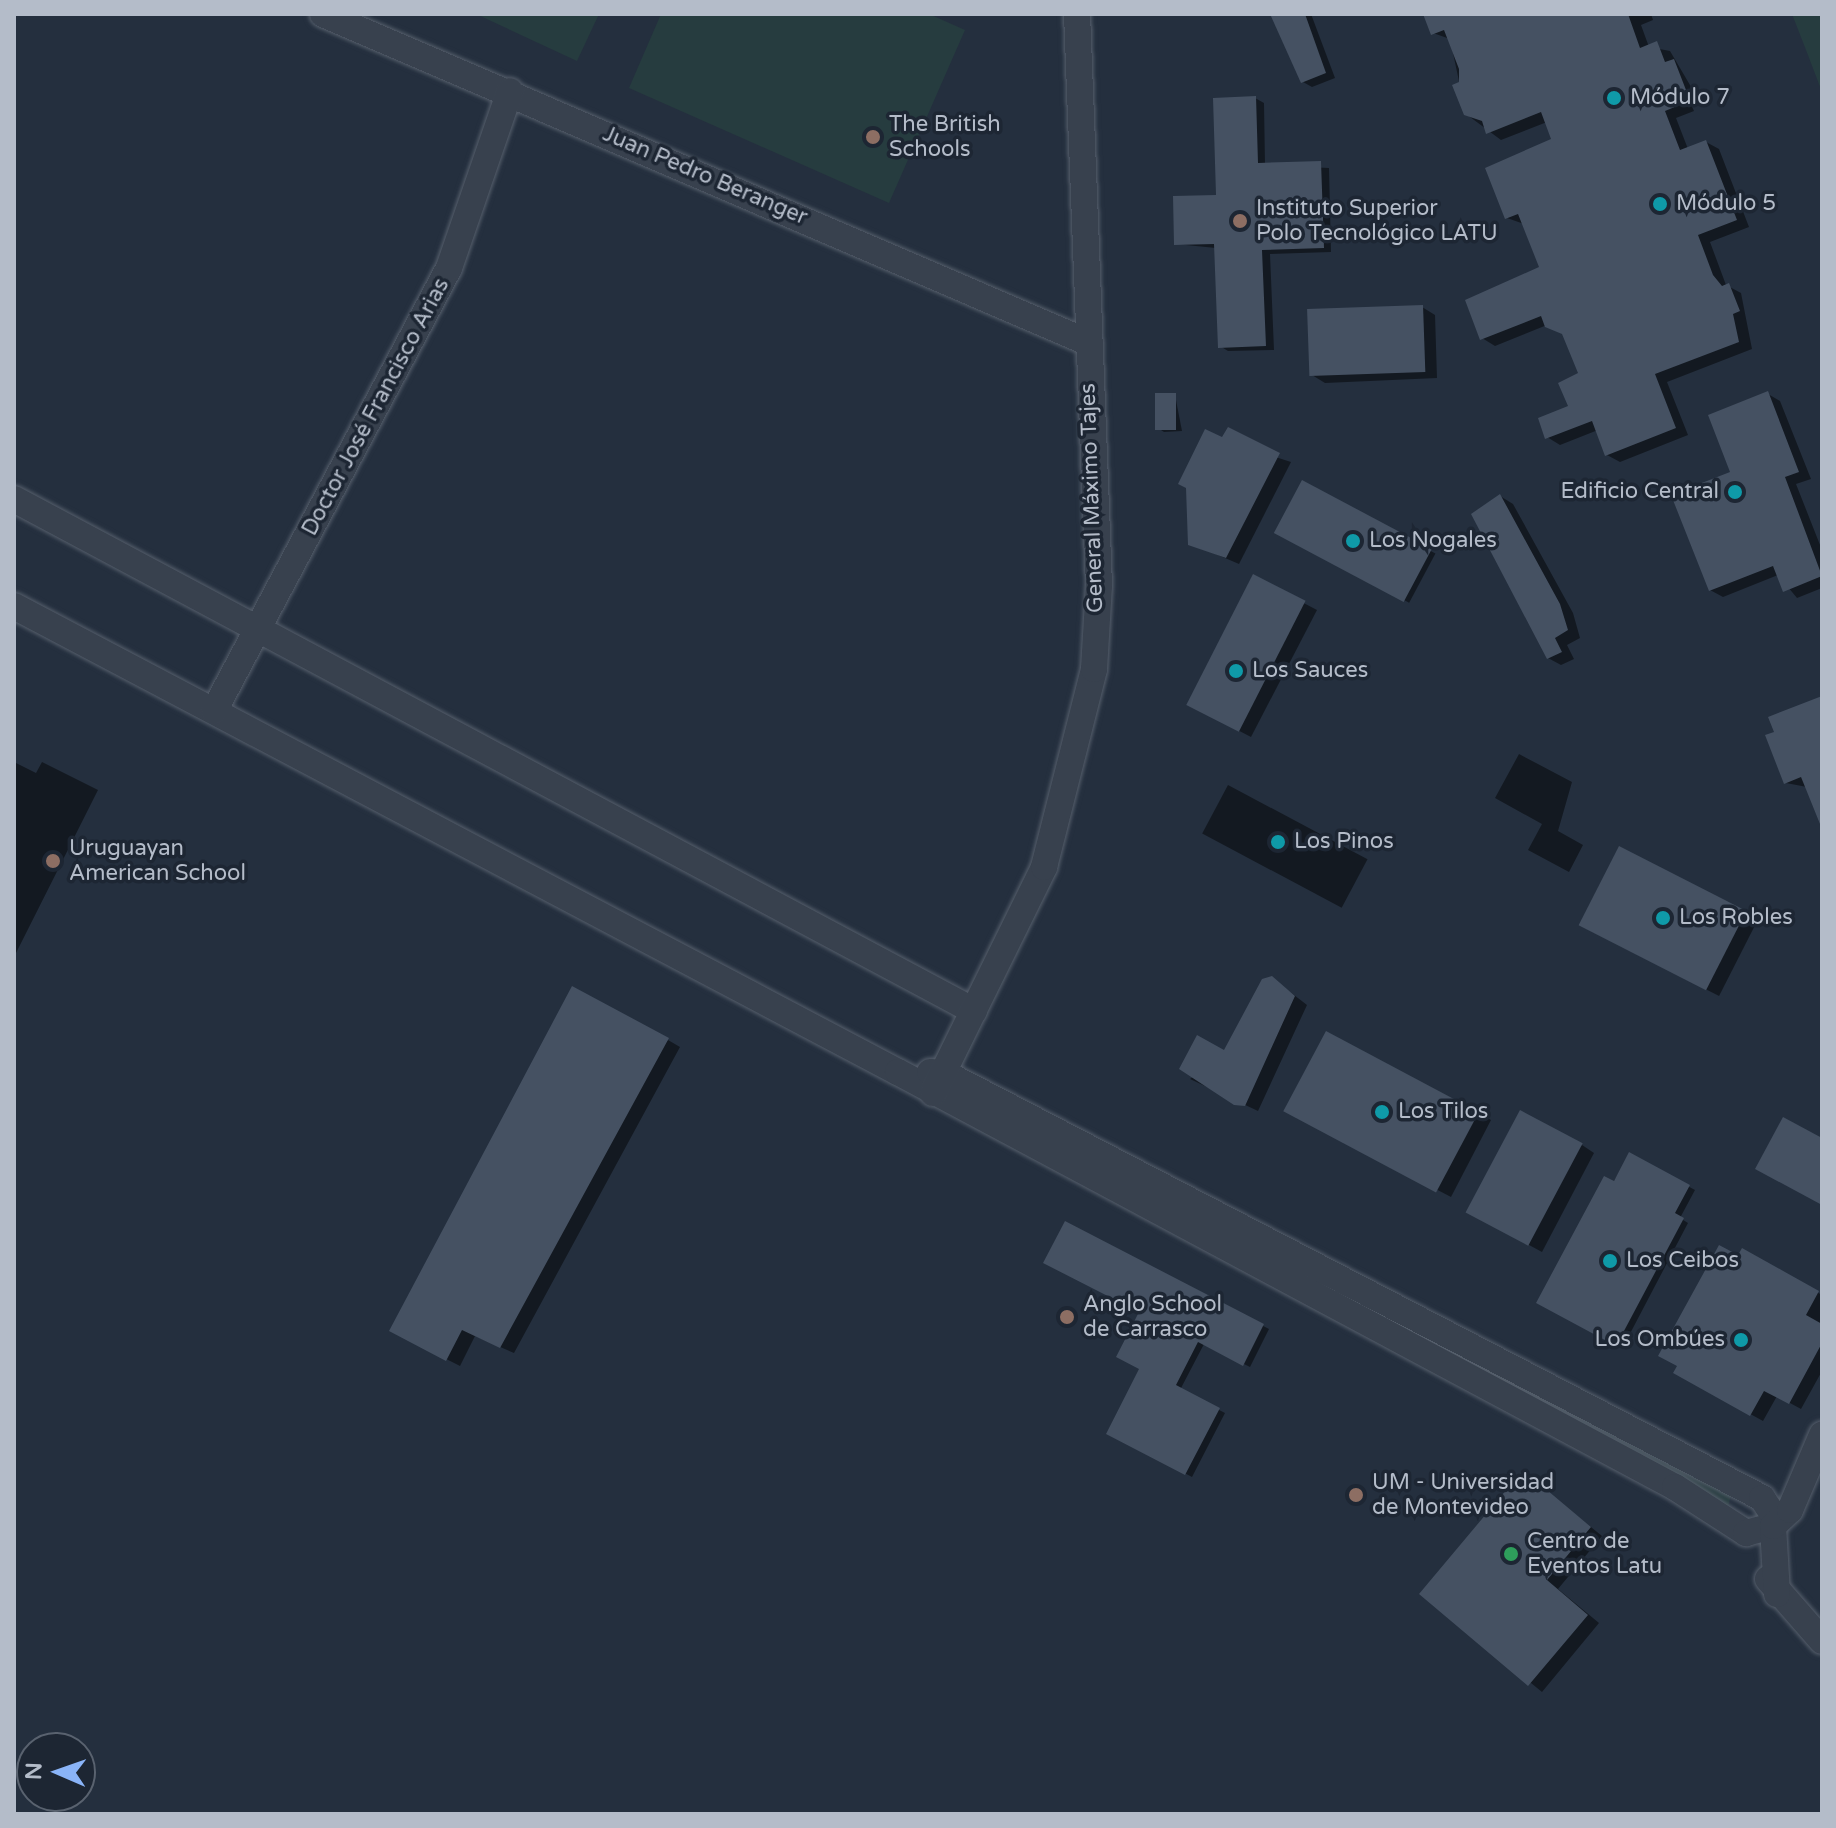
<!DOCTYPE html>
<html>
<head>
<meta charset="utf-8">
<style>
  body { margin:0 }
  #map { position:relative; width:1836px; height:1828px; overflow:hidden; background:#242f3e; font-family:"Varela Round",sans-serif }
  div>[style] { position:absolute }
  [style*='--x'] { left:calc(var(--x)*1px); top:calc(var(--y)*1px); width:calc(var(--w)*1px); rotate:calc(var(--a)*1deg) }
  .green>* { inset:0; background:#263c3f }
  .shadow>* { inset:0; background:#0007; transform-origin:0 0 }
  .building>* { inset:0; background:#455162; transform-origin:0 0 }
  .roads { filter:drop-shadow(0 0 2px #565f6c) drop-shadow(0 0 2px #565f6c) }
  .minor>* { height:26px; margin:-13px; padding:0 13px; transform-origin:13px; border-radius:13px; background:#38414e }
  .dots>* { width:22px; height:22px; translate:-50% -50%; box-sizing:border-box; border:4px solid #1d2633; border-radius:50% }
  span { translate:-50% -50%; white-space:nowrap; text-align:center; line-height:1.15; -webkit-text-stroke:7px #1d2633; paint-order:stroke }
  .poi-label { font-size:22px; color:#b4bcc9 }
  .left { translate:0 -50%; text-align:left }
  .right { translate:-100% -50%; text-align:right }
  .street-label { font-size:22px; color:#b4bcc9 }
  .frame { position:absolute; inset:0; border:16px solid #b4bcc9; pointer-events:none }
  .north { position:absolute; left:16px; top:1732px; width:80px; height:80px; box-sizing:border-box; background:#1d2633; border:2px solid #59626f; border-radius:50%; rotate:272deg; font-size:22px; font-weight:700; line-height:32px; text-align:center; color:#b4bcc9 }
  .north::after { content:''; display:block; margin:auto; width:28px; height:36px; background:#8ab4f8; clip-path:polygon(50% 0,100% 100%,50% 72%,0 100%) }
</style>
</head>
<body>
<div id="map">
  <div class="green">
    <div style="clip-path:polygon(476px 14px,599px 14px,577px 61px)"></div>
    <div style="clip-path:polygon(661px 14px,929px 14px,965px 30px,889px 203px,629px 88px)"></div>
    <div style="clip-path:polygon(1792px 14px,1822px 14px,1822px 92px,1806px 50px)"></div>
    <div style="clip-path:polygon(954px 1086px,1731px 1494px,1728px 1508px)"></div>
  </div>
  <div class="shadow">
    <div style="clip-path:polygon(1282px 14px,1311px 14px,1335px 78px,1312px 87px,1303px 82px)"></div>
    <div style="clip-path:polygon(1426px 14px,1651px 14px,1653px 20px,1641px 25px,1649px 47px,1670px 51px,1697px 97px,1689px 100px,1694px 111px,1676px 118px,1688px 149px,1706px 142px,1719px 149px,1749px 227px,1710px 242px,1726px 285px,1741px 293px,1752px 349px,1667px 382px,1688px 435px,1620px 462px,1607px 455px,1598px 430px,1560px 445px,1547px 437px,1570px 407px,1580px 374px,1565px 335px,1547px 325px,1495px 346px,1482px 338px,1541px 268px,1524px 224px,1507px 218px,1554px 140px,1547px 122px,1501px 140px,1466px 114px,1450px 39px,1433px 33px)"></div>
    <div style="clip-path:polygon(1255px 98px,1264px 103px,1265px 165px,1329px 168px,1331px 252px,1270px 254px,1274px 350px,1228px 351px,1220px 346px,1216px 248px,1176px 244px,1218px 197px)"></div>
    <div style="clip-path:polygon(1422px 307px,1435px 315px,1437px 378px,1325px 383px,1312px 375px)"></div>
    <div style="clip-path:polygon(1768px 394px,1780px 401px,1811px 479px,1796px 484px,1822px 550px,1822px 588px,1797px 598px,1778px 575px,1723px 597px,1710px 590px)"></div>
    <div style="clip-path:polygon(1175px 395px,1182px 431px,1164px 432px,1158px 428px)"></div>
    <div style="clip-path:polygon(1223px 440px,1291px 462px,1239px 564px,1190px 543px)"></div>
    <div style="left:1303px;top:483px;width:150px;height:56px;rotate:28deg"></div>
    <div style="clip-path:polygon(1500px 496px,1513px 504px,1573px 613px,1580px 638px,1567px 645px,1574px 659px,1561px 665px,1548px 658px)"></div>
    <div style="clip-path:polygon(1254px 577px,1317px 610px,1251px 737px,1201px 711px)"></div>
    <div style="clip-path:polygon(1822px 698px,1822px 824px,1807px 787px,1786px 783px,1776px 733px)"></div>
    <div style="clip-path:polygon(1519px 754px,1572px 782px,1558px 831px,1583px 845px,1569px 872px,1528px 850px,1542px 824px,1495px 798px)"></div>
    <div style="clip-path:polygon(14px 762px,36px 773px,42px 762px,98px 790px,14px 957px)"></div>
    <div style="left:1228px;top:785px;width:158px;height:55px;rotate:28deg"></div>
    <div style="left:1620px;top:849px;width:155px;height:86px;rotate:27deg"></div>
    <div style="clip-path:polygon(1272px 978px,1307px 1005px,1258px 1111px,1190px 1079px,1225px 1053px)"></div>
    <div style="clip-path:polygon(668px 1040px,680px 1047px,514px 1353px,475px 1336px,460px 1366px,405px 1338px)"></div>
    <div style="clip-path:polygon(1478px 1113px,1491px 1120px,1451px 1197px,1300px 1118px)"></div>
    <div style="clip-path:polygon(1582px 1145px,1594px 1153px,1542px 1252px,1481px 1219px)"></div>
    <div style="clip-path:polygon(1630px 1155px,1695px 1190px,1680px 1218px,1688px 1223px,1623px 1347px,1539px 1303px)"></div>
    <div style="clip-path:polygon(1065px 1224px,1269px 1329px,1250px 1367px,1204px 1344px,1180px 1390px,1225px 1413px,1192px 1477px,1109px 1433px,1142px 1368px,1141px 1312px)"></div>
    <div style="clip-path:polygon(1742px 1251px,1822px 1295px,1822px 1371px,1801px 1409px,1777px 1396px,1763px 1421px,1676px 1373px)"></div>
    <div style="clip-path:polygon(1523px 1472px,1602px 1536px,1558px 1589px,1599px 1623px,1542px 1692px,1422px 1594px)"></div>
  </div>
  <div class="building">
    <div style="clip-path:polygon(1270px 14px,1305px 14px,1326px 73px,1301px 83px)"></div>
    <div style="clip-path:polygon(1423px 14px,1628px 14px,1640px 48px,1657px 41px,1665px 62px,1674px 59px,1686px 90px,1678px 93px,1682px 104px,1665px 111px,1680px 150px,1706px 140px,1737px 220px,1698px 235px,1713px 275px,1722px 286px,1729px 283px,1740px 311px,1733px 314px,1739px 342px,1655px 374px,1676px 428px,1605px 456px,1592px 421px,1545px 439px,1538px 418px,1568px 406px,1558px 383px,1578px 373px,1562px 334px,1545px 327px,1541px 316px,1480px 340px,1465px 300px,1539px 267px,1518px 214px,1505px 219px,1485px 168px,1551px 139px,1541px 112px,1486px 134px,1482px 121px,1464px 115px,1452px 85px,1459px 82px,1459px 69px,1444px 30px,1431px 35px)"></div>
    <div style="clip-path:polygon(1256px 96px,1258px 163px,1321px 161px,1324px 248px,1262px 250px,1266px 346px,1218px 348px,1214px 244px,1174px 245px,1173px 196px,1216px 195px,1213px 98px)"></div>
    <div style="left:1423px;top:305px;width:67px;height:116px;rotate:88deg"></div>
    <div style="clip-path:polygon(1768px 391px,1799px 472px,1785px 477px,1822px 576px,1783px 592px,1773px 566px,1709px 591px,1671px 495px,1730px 472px,1708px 415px)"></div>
    <div style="left:1155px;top:393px;width:21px;height:37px"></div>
    <div style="clip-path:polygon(1228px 427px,1280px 453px,1226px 558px,1188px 545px,1186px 488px,1178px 484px,1205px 429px,1222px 437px)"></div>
    <div style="left:1302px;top:480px;width:147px;height:60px;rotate:28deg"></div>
    <div style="clip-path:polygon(1500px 494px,1560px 604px,1568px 630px,1555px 638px,1562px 652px,1547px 659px,1471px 514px)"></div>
    <div style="left:1253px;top:574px;width:59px;height:147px;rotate:27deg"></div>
    <div style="clip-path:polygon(1822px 696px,1822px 823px,1820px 824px,1801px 777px,1784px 784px,1765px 735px,1774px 732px,1768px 717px)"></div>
    <div style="left:1619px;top:846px;width:143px;height:89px;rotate:27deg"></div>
    <div style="clip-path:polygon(1272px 976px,1295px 996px,1245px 1106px,1234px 1105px,1179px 1069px,1197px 1035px,1224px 1050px,1262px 979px)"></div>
    <div style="clip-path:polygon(572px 986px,669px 1038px,500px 1348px,462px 1330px,446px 1361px,389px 1331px)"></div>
    <div style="left:1326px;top:1031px;width:173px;height:91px;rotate:28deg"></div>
    <div style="left:1520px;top:1110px;width:71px;height:116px;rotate:28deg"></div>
    <div style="clip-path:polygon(1783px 1117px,1822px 1138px,1822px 1205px,1755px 1169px)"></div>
    <div style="clip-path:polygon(1629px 1152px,1690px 1185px,1675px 1213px,1684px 1218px,1616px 1346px,1536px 1303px,1604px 1176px,1614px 1181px)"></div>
    <div style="clip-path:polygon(1065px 1221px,1264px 1324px,1243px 1366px,1198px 1342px,1176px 1385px,1220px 1408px,1185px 1475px,1106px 1434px,1139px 1369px,1116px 1357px,1139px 1312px,1043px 1263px)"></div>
    <div style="clip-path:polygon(1719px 1245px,1738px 1255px,1742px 1248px,1819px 1291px,1806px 1315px,1822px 1324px,1822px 1343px,1789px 1404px,1764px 1391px,1750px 1416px,1673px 1373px,1677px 1366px,1658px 1356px)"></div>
    <div style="clip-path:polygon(1523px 1470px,1591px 1527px,1547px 1580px,1588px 1615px,1528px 1686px,1419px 1594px)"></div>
  </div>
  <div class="roads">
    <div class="minor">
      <div style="--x:323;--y:14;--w:829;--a:23.23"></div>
      <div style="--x:14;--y:499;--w:1088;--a:28.07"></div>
      <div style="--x:14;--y:606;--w:999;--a:27.8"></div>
      <div style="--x:898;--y:1072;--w:881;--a:28.11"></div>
      <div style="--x:1675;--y:1487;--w:85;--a:32.9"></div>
      <div style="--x:1746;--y:1533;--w:28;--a:-15"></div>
      <div style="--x:214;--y:711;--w:501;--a:-62.06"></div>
      <div style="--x:449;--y:268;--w:187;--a:-71"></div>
      <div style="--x:930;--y:1072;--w:14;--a:4"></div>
      <div style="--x:944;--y:1073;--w:922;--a:27.45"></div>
      <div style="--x:1762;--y:1498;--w:25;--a:56"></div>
      <div style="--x:933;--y:1093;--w:252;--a:-63.8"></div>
      <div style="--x:1044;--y:867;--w:204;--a:-75.8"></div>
      <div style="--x:1094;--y:669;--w:83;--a:-86.6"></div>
      <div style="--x:1099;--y:586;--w:572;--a:-92.2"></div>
      <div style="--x:1768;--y:1579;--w:82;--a:48.9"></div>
      <div style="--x:1777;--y:1594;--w:68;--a:-93.4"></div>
      <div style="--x:1773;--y:1526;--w:23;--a:-43"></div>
      <div style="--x:1790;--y:1510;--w:82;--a:-66.9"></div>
    </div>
  </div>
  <div class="dots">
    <div style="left:1614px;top:98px;background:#0f9aa8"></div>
    <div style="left:873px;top:137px;background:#8d6e63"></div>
    <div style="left:1660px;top:204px;background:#0f9aa8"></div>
    <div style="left:1240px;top:221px;background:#8d6e63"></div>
    <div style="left:1735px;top:492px;background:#0f9aa8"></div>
    <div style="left:1353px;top:541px;background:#0f9aa8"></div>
    <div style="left:1236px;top:671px;background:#0f9aa8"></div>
    <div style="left:1278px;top:842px;background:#0f9aa8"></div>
    <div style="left:53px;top:861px;background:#8d6e63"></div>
    <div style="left:1663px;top:918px;background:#0f9aa8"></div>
    <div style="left:1382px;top:1112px;background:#0f9aa8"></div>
    <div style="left:1610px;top:1261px;background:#0f9aa8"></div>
    <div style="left:1067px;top:1317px;background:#8d6e63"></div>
    <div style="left:1741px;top:1340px;background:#0f9aa8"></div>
    <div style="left:1356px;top:1495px;background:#8d6e63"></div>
    <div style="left:1511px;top:1554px;background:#2e9e5b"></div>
  </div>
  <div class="poi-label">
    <span class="left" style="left:1630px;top:98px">Módulo 7</span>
    <span class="left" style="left:889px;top:137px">The British<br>Schools</span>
    <span class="left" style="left:1676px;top:204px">Módulo 5</span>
    <span class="left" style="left:1256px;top:221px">Instituto Superior<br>Polo Tecnológico LATU</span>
    <span class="right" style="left:1719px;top:492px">Edificio Central</span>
    <span class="left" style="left:1369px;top:541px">Los Nogales</span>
    <span class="left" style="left:1252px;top:671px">Los Sauces</span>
    <span class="left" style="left:1294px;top:842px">Los Pinos</span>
    <span class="left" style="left:69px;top:861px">Uruguayan<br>American School</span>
    <span class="left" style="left:1679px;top:918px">Los Robles</span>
    <span class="left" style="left:1398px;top:1112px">Los Tilos</span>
    <span class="left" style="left:1626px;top:1261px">Los Ceibos</span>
    <span class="left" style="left:1083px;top:1317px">Anglo School<br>de Carrasco</span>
    <span class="right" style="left:1725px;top:1340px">Los Ombúes</span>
    <span class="left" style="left:1372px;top:1495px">UM - Universidad<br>de Montevideo</span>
    <span class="left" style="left:1527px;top:1554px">Centro de<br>Eventos Latu</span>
  </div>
  <div class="street-label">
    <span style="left:705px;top:176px;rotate:23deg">Juan Pedro Beranger</span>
    <span style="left:376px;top:407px;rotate:-62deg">Doctor José Francisco Arias</span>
    <span style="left:1092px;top:498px;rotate:-92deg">General Máximo Tajes</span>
  </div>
  <div class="frame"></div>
  <div class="north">N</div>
</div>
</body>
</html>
